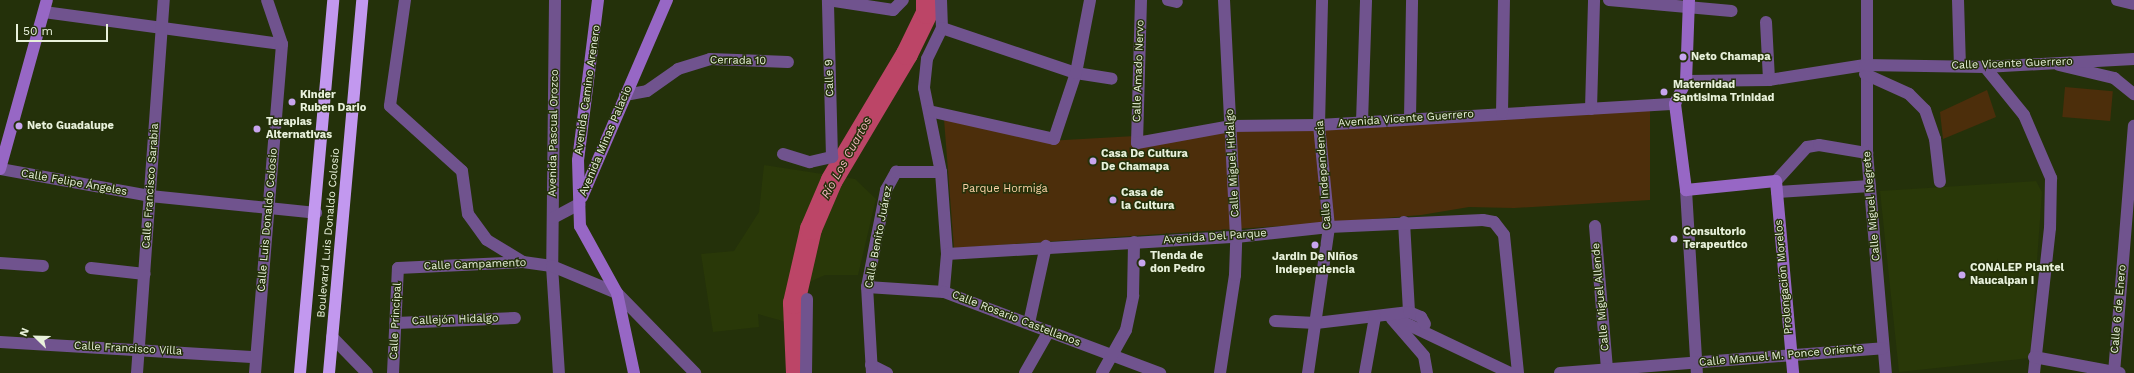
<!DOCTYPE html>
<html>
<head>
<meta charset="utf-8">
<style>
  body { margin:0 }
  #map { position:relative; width:2134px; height:373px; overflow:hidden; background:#24310a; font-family:"Work Sans",sans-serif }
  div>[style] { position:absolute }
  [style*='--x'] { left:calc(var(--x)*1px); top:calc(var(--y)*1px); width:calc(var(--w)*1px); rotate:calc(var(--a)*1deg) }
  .built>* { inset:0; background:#293808 }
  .green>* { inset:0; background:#4c2e0b; transform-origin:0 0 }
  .river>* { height:22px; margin:-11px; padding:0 11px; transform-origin:11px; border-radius:11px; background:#bc4567 }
  .street>* { height:12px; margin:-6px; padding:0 6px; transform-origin:6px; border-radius:6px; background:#70538e }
  .secondary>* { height:12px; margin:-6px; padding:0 6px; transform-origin:6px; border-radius:6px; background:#9767c5 }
  .highway>* { height:12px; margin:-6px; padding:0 6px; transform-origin:6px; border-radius:6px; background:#c298ef }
  .dots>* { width:11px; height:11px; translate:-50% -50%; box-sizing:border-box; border:2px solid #24310a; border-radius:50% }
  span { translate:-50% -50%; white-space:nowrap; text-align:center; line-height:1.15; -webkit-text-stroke:3px #24310a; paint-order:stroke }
  .poi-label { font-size:11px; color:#e8f1db; font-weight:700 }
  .left { translate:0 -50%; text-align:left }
  .street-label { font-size:11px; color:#e8f1db }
  .park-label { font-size:11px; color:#fcd1a7 }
  .water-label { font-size:12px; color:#f1b3bf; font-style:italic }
  .north { position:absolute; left:16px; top:317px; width:40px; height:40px; -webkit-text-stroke:3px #24310a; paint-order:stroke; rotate:293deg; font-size:11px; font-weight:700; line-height:16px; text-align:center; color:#e8f1db }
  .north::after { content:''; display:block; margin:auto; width:14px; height:18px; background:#e8f1db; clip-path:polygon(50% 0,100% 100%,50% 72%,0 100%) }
  .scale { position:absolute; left:16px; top:24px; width:92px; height:18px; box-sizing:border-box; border:2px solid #e8f1db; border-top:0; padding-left:5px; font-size:12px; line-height:14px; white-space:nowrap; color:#e8f1db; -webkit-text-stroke:3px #24310a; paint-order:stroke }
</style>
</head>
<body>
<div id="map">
  <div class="built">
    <div style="clip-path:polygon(764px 165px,855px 179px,876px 199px,858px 275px,825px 275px,798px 287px,790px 323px,758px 314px,759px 327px,713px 332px,701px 254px,734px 251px,759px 212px)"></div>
    <div style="clip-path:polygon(2036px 181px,2042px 192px,2030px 358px,1899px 372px,1880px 191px)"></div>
  </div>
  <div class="green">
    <div style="left:2065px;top:87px;width:48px;height:30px;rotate:5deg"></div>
    <div style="clip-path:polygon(1987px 90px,1996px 117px,1943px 139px,1940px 112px)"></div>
    <div style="clip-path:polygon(1650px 107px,1650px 200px,1514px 208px,1469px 207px,1421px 215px,1325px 223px,954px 248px,944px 119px,1047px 141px)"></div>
  </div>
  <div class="river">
    <div style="--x:797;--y:373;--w:70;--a:-92.5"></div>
    <div style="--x:794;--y:303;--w:76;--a:-77.1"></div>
    <div style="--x:811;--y:229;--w:53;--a:-66.8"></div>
    <div style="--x:832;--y:180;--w:147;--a:-59.2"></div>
    <div style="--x:907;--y:54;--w:46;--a:-64"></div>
    <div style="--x:927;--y:13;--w:13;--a:-90"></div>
  </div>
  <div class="street">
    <div style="--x:405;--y:0;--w:107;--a:98.1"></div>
    <div style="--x:390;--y:106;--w:97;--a:42.1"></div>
    <div style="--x:462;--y:171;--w:43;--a:82.1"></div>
    <div style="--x:468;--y:214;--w:32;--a:54"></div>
    <div style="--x:487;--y:240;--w:42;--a:31.4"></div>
    <div style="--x:555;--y:0;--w:266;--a:90.6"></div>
    <div style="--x:552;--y:266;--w:107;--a:86.3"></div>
    <div style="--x:941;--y:0;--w:28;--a:88"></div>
    <div style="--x:942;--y:28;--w:34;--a:116"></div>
    <div style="--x:927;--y:59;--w:29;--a:96"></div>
    <div style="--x:924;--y:88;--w:86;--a:78.6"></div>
    <div style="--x:941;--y:172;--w:82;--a:85.8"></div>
    <div style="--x:947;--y:254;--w:38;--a:95"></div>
    <div style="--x:1141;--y:0;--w:143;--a:91.6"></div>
    <div style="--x:1137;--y:143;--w:96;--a:-10.3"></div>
    <div style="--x:1231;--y:126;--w:88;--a:-0.7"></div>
    <div style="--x:1319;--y:125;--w:357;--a:-3.4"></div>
    <div style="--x:1168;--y:0;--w:9;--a:13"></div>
    <div style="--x:1609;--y:0;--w:123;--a:5.1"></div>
    <div style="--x:1867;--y:0;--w:153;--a:90"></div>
    <div style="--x:1867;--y:153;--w:221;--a:85.1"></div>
    <div style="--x:1958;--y:0;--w:66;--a:88.3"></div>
    <div style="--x:2117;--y:0;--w:17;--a:13"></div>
    <div style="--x:44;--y:12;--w:240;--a:7.7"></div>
    <div style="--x:1766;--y:22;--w:58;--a:87"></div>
    <div style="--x:942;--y:28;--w:141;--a:18.6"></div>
    <div style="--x:1076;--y:73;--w:36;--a:9"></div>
    <div style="--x:2059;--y:65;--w:57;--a:13.3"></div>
    <div style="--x:2114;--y:78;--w:26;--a:39"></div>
    <div style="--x:1985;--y:67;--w:62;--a:50.9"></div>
    <div style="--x:2024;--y:115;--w:69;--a:66.8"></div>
    <div style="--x:2051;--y:178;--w:50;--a:91.1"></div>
    <div style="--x:2050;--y:228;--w:146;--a:96.3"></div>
    <div style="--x:1865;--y:74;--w:48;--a:24.4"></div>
    <div style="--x:1909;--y:94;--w:23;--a:45"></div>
    <div style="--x:1925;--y:110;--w:31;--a:71"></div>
    <div style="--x:1935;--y:139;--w:43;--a:83.4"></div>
    <div style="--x:1686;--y:81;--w:83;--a:-0.7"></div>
    <div style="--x:1769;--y:80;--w:97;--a:-8.9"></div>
    <div style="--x:1865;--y:65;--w:120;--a:1"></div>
    <div style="--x:1985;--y:67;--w:149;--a:-3.1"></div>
    <div style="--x:625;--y:95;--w:22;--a:-10"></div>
    <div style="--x:647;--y:91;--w:38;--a:-35"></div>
    <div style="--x:678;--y:69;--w:34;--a:-17"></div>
    <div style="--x:710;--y:59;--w:78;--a:2.2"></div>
    <div style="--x:1591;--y:109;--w:109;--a:-88.4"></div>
    <div style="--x:929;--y:111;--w:128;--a:12.6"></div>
    <div style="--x:1054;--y:139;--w:70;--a:-71.6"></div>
    <div style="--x:1076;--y:73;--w:74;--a:-79.1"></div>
    <div style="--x:1502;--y:113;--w:113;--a:-89"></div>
    <div style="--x:1410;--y:118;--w:118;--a:-89"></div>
    <div style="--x:1362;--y:122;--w:122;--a:-88.1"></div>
    <div style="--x:783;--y:154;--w:28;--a:17"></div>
    <div style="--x:810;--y:162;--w:23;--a:-13"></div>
    <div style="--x:832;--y:157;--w:157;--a:-91.5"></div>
    <div style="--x:828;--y:0;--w:66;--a:8.7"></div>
    <div style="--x:893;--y:10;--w:14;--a:-45"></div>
    <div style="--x:0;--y:169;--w:152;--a:10.2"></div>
    <div style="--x:150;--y:196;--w:167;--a:5.8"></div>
    <div style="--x:1776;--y:181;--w:46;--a:-47.6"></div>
    <div style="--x:1807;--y:147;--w:12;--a:-9"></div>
    <div style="--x:1819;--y:145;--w:49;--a:9.5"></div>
    <div style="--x:1686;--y:190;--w:183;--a:86.6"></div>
    <div style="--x:1777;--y:192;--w:93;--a:-3.7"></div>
    <div style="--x:553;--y:218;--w:30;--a:-28"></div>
    <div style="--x:1404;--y:222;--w:90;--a:86.8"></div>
    <div style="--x:1595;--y:226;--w:144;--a:85.2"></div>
    <div style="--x:947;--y:254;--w:289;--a:-3.4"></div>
    <div style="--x:1236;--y:237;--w:94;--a:-6.1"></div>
    <div style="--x:1329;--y:227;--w:154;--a:-2.6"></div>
    <div style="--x:1483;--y:220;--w:11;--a:10"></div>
    <div style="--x:1494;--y:222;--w:16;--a:52"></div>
    <div style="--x:1504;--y:235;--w:139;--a:84.2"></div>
    <div style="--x:0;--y:263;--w:43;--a:4"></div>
    <div style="--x:91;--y:268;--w:54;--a:6.3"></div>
    <div style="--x:867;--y:287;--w:77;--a:3.7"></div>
    <div style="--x:944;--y:292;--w:231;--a:20.6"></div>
    <div style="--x:1388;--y:315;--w:135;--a:25.4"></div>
    <div style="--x:1392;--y:319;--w:49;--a:49.1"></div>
    <div style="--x:1424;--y:356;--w:17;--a:80"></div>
    <div style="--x:1275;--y:321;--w:41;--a:2.8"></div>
    <div style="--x:1316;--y:323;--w:94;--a:-6.7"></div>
    <div style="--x:1409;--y:312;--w:13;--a:23"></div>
    <div style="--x:1421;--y:317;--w:8;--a:60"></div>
    <div style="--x:396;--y:323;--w:119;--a:-2.4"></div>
    <div style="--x:1029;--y:323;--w:79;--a:-77.6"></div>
    <div style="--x:332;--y:337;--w:50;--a:45.8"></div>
    <div style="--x:0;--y:342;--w:256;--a:3.4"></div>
    <div style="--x:2034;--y:357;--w:87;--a:10.5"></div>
    <div style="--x:871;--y:365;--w:18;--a:27"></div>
    <div style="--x:137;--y:373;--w:374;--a:-85.9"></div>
    <div style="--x:255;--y:373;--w:330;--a:-85.3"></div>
    <div style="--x:282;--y:44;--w:46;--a:-108.8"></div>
    <div style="--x:393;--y:373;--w:105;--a:-87.3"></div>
    <div style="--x:398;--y:268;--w:125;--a:-2.7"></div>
    <div style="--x:523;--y:262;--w:29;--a:8"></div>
    <div style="--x:552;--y:266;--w:70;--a:22.6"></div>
    <div style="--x:617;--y:293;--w:112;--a:45.7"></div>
    <div style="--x:806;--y:373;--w:74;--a:-89.2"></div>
    <div style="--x:872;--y:373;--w:86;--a:-93.3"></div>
    <div style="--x:867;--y:287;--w:99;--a:-78.9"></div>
    <div style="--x:886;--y:190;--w:21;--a:-61"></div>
    <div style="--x:896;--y:172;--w:45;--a:0"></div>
    <div style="--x:1025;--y:373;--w:48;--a:-60.3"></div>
    <div style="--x:1102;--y:373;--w:49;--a:-60.8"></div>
    <div style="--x:1126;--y:330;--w:35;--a:-78"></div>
    <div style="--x:1133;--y:296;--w:54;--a:-88.9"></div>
    <div style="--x:1220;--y:373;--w:99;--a:-81.3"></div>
    <div style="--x:1235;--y:275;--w:38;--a:-88"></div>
    <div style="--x:1236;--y:237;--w:237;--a:-92.9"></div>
    <div style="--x:1308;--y:373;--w:148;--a:-81.8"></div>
    <div style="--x:1329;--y:227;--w:102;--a:-95.6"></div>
    <div style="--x:1319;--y:125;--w:125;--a:-88.6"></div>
    <div style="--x:1365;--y:373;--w:57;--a:-79.9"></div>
    <div style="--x:1560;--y:373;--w:324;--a:-4.4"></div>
    <div style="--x:2114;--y:373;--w:248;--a:-85.4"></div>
  </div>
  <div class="secondary">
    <div style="--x:598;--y:0;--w:161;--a:97.1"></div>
    <div style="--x:578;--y:160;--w:66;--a:88.3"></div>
    <div style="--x:580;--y:226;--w:77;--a:61.1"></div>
    <div style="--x:617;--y:293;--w:82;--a:78"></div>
    <div style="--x:1689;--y:0;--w:81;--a:92.1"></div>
    <div style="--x:1686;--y:81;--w:25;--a:116"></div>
    <div style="--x:1675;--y:104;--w:87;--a:82.7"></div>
    <div style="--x:1686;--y:190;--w:90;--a:-5.7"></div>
    <div style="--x:1776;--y:181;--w:193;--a:84.9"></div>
    <div style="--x:0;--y:169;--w:175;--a:-74.5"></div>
    <div style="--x:582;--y:197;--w:215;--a:-66.7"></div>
  </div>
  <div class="highway">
    <div style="--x:300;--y:373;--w:374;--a:-84.9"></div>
    <div style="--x:329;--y:373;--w:374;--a:-84.9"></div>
  </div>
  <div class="dots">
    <div style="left:1683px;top:57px;background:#c8a5ef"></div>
    <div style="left:1664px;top:92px;background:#c8a5ef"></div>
    <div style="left:292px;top:102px;background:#c8a5ef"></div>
    <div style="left:19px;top:126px;background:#c8a5ef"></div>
    <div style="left:257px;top:129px;background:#c8a5ef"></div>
    <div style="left:1093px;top:161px;background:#c8a5ef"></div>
    <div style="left:1113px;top:200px;background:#c8a5ef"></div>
    <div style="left:1674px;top:239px;background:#c8a5ef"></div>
    <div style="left:1315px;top:245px;background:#c8a5ef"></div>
    <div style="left:1142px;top:263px;background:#c8a5ef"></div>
    <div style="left:1962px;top:275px;background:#c8a5ef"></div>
  </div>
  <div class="poi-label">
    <span class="left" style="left:1691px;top:57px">Neto Chamapa</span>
    <span class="left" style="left:1673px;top:92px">Maternidad<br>Santisima Trinidad</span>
    <span class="left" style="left:300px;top:102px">Kinder<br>Ruben Dario</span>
    <span class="left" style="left:266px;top:129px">Terapias<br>Alternativas</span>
    <span class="left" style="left:27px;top:126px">Neto Guadalupe</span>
    <span class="left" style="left:1101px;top:161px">Casa De Cultura<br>De Chamapa</span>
    <span class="left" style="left:1121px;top:200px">Casa de<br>la Cultura</span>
    <span class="left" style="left:1683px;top:239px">Consultorio<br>Terapeutico</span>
    <span class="left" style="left:1150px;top:263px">Tienda de<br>don Pedro</span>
    <span style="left:1315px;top:264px">Jardin De Niños<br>Independencia</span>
    <span class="left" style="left:1970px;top:275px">CONALEP Plantel<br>Naucalpan I</span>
  </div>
  <div class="street-label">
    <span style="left:738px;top:61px;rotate:1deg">Cerrada 10</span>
    <span style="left:2012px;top:64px;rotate:-2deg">Calle Vicente Guerrero</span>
    <span style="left:1139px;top:71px;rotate:-88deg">Calle Amado Nervo</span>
    <span style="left:830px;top:78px;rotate:-92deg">Calle 9</span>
    <span style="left:588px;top:90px;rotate:-82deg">Avenida Camino Arenero</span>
    <span style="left:1406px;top:119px;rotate:-4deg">Avenida Vicente Guerrero</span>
    <span style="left:554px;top:133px;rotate:-89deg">Avenida Pascual Orozco</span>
    <span style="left:606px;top:141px;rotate:-67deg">Avenida Minas Palacio</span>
    <span style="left:1233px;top:163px;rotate:-93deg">Calle Miguel Hidalgo</span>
    <span style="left:1324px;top:175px;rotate:-94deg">Calle Independencia</span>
    <span style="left:74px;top:183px;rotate:10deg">Calle Felipe Ángeles</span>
    <span style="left:151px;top:186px;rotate:-86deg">Calle Francisco Sarabia</span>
    <span style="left:1872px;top:206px;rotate:-95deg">Calle Miguel Negrete</span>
    <span style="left:268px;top:220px;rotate:-85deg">Calle Luis Donaldo Colosio</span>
    <span style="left:329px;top:233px;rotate:-85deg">Boulevard Luis Donaldo Colosio</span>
    <span style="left:879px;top:237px;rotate:-79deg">Calle Benito Juárez</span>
    <span style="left:1215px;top:237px;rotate:-4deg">Avenida Del Parque</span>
    <span style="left:475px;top:265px;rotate:-2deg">Calle Campamento</span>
    <span style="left:1784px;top:277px;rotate:-95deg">Prolongación Morelos</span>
    <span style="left:1601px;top:297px;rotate:-95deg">Calle Miguel Allende</span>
    <span style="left:2119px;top:309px;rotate:-85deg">Calle 6 de Enero</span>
    <span style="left:1016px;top:319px;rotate:21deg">Calle Rosario Castellanos</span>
    <span style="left:455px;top:320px;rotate:-2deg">Callejón Hidalgo</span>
    <span style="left:396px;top:321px;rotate:-87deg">Calle Principal</span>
    <span style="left:128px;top:349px;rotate:3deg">Calle Francisco Villa</span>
    <span style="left:1781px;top:356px;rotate:-5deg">Calle Manuel M. Ponce Oriente</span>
  </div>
  <div class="park-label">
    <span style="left:1005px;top:189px">Parque Hormiga</span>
  </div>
  <div class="water-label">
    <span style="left:847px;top:158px;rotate:-61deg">Río Los Cuartos</span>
  </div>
  <div class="north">N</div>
  <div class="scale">50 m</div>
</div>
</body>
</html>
